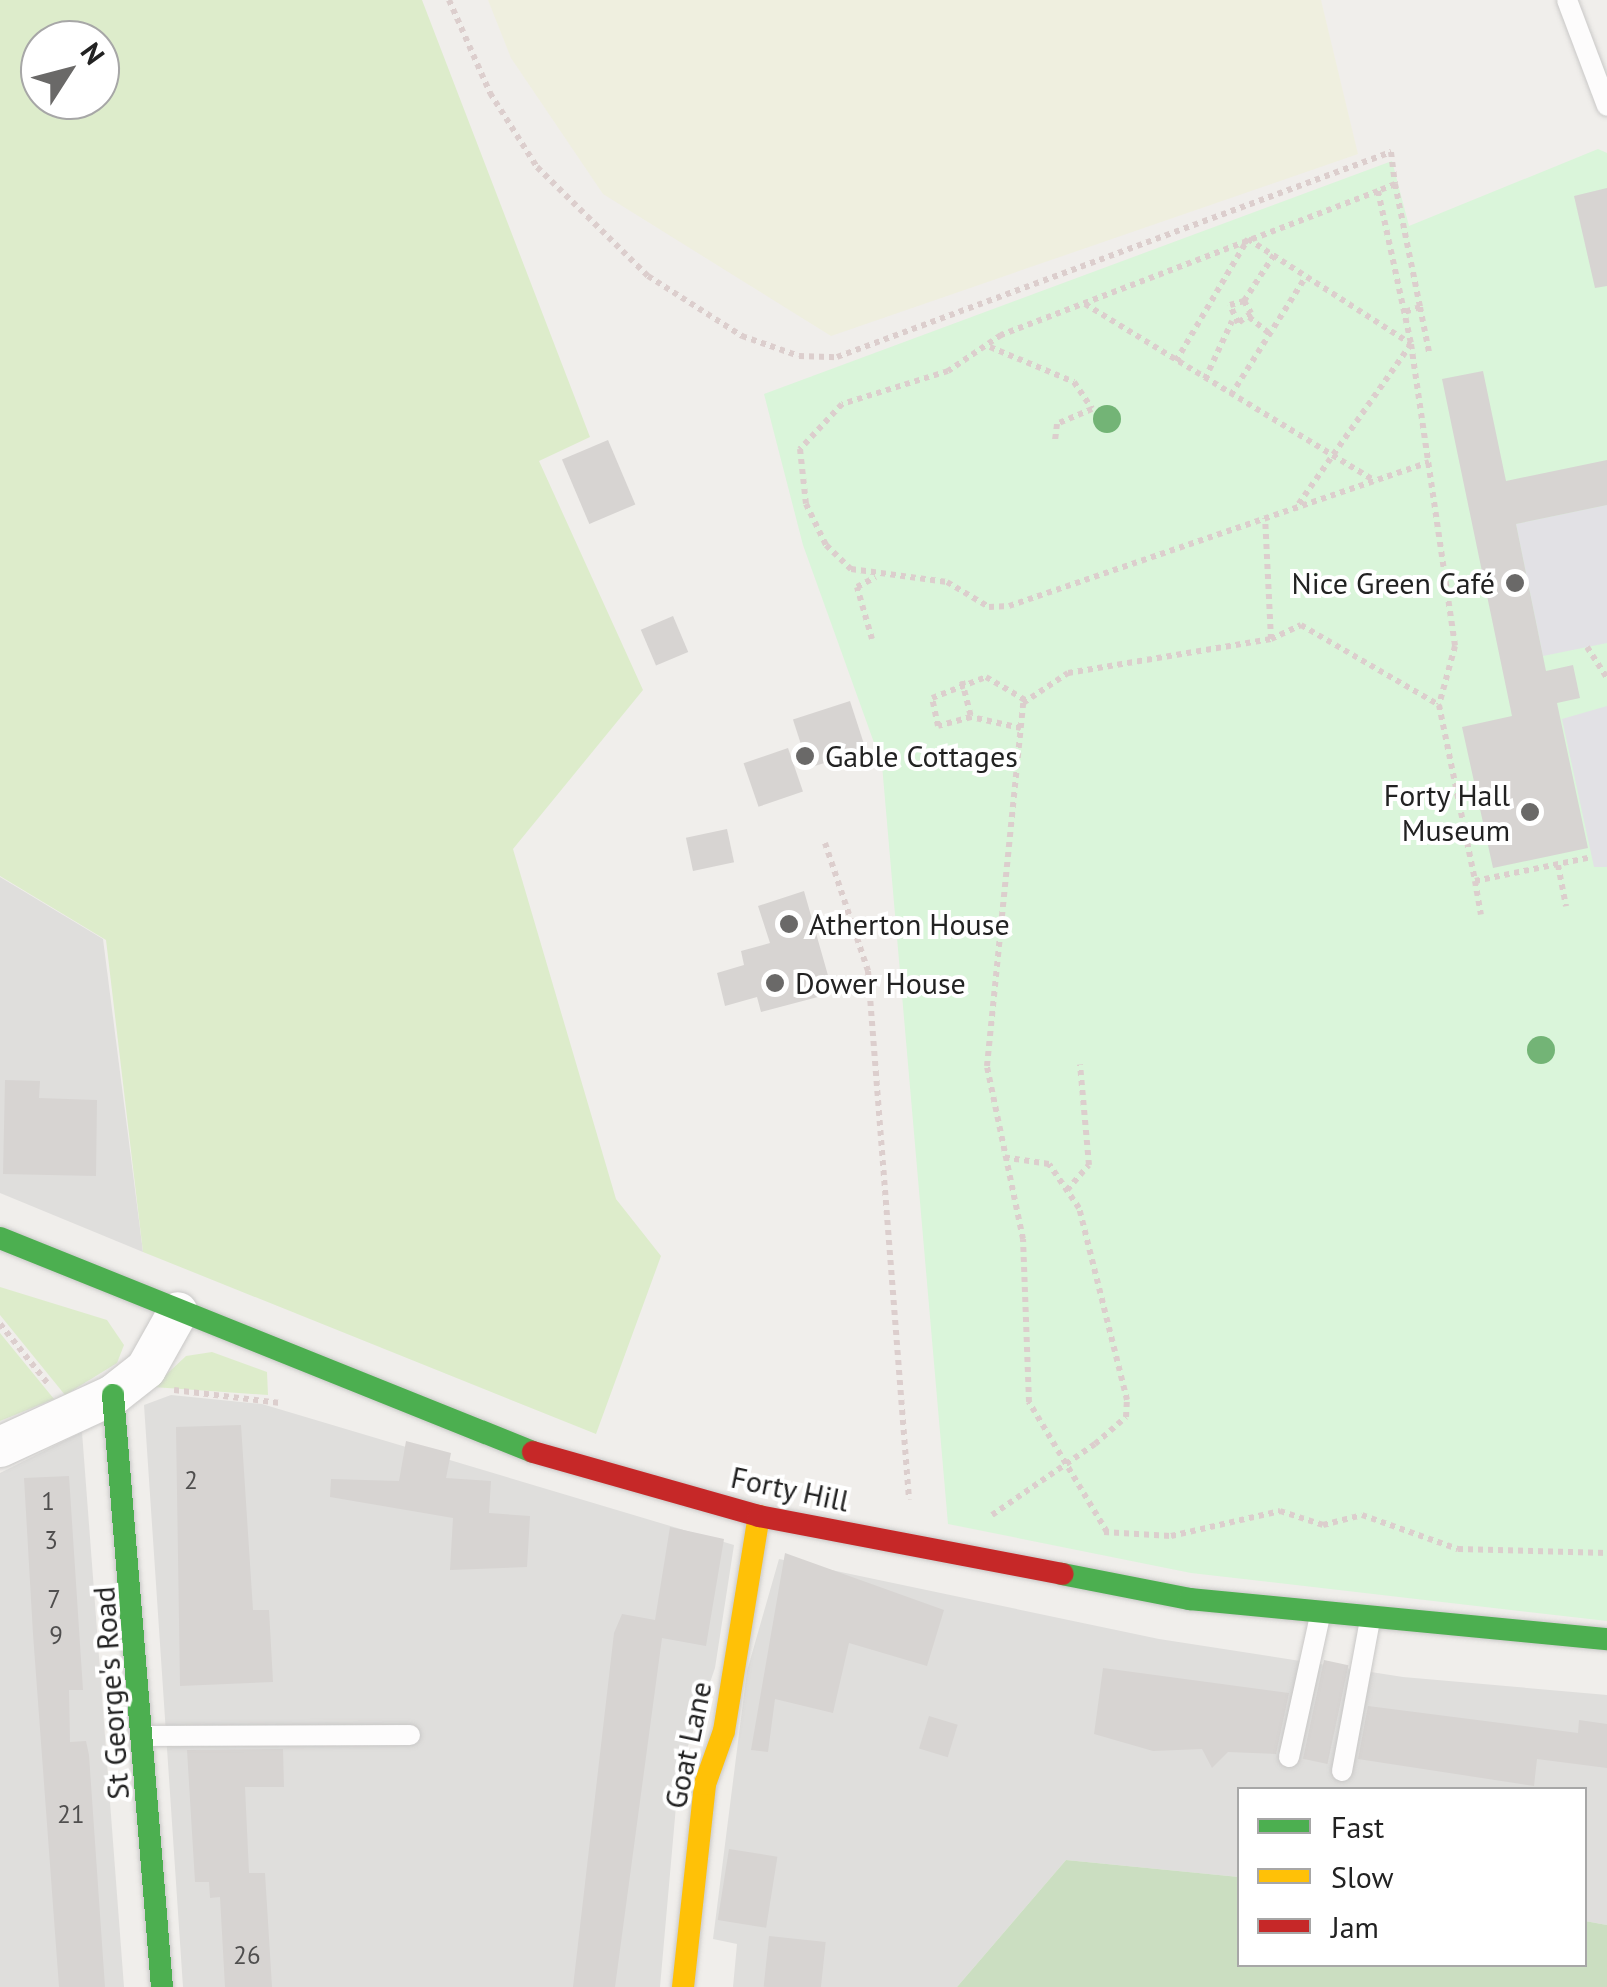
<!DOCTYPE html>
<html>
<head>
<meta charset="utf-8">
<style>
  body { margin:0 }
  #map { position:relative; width:1607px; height:1987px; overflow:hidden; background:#f0eeeb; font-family:"PT Sans",sans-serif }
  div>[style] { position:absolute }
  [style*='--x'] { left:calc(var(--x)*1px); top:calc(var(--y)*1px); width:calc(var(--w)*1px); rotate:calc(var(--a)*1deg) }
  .residential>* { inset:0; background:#dfdedc }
  .farmland>* { inset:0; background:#efefdf }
  .grass>* { inset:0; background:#ddeccb }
  .forest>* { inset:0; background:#cbdec1 }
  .park>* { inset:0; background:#daf5da }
  .plaza>* { inset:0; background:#e2e1e5 }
  .building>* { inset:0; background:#d7d4d2; transform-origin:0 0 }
  .path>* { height:6px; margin-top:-3px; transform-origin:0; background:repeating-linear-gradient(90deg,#dccecd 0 5px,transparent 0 10px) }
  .roads { filter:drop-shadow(0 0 2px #c9c8c7) drop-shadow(0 0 2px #c9c8c7) }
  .lane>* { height:20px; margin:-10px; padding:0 10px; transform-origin:10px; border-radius:10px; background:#fdfcfc }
  .street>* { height:40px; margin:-20px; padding:0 20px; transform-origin:20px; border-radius:20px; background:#fdfcfc }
  .fast>* { height:22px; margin:-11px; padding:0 11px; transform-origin:11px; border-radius:11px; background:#4caf50 }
  .slow>* { height:22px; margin:-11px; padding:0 11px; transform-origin:11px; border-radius:11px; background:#ffc107 }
  .jam>* { height:22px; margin:-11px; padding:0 11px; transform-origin:11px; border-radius:11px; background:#c62828 }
  .trees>* { width:28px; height:28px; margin:-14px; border-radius:50%; background:#73b476 }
  .dots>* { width:28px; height:28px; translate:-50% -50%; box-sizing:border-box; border:5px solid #fff; border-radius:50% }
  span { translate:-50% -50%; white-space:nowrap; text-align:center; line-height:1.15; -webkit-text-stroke:8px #fff; paint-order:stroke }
  .number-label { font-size:25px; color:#4f4e4e }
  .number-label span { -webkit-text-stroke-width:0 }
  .poi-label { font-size:30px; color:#222 }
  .right { translate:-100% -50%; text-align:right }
  .left { translate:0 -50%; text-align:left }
  .street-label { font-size:30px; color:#222 }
  .legend { position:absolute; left:1237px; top:1787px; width:350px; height:180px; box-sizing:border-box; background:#fff; border:2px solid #a7a7a7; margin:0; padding:12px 18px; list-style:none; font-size:30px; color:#222 }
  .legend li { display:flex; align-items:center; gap:20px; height:50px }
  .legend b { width:50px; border:2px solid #a7a7a7 }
  .north { position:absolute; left:20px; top:20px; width:100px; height:100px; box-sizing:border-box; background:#fff; border:2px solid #a7a7a7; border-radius:50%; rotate:54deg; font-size:28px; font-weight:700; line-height:40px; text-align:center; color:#222 }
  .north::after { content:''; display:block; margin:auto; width:35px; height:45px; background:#6a6968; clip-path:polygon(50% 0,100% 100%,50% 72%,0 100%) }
</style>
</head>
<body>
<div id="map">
  <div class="residential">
    <div style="clip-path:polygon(0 877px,103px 939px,143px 1252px,0 1193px)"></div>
    <div style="clip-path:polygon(171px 1395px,262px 1404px,734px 1545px,715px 1668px,679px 1772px,660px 1987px,183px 1987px,144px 1405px)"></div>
    <div style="clip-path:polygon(82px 1432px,124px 1987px,0 1987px,0 1473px)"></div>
    <div style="clip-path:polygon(779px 1559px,1159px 1639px,1403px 1677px,1607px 1695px,1607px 1925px,1585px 1921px,1584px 1790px,1240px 1790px,1239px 1877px,1066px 1860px,957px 1987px,733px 1987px,737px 1944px,713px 1939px,747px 1671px)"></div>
  </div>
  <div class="farmland">
    <div style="clip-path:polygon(488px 0,1321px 0,1358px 154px,831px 336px,603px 194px,511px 58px)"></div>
  </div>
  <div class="grass">
    <div style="clip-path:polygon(evenodd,0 0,422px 0,590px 437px,539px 461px,643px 690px,513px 849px,616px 1199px,661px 1256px,596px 1434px,143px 1252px,106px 940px,0 876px,0 0,100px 40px,100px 100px,40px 100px,40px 40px,100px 40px)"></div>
    <div style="clip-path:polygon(0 1287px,107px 1320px,124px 1345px,117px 1363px,65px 1395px,0 1315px)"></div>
    <div style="clip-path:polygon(0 1333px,54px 1399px,0 1421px)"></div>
    <div style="clip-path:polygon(212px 1352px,267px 1372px,268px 1395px,153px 1387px,186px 1356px)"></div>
  </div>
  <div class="forest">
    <div style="clip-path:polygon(1066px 1860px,1239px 1877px,1240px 1964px,1584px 1964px,1585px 1921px,1607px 1925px,1607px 1987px,957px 1987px)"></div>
  </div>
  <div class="park">
    <div style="clip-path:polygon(1598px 149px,1607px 153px,1607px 1621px,1191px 1573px,948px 1524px,882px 765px,803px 545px,764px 394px,1392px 161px,1409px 226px)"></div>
  </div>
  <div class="plaza">
    <div style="clip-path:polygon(1607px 505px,1607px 643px,1543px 656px,1516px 524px)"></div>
    <div style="clip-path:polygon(1607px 706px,1607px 867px,1594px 867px,1562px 719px)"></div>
  </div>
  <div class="building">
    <div style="clip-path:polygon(1607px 188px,1607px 286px,1595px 288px,1574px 196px)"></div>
    <div style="clip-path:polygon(1483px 371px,1506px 481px,1607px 460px,1607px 505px,1516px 524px,1546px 671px,1573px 665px,1580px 698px,1557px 703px,1588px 848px,1493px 868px,1462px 727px,1512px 716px,1442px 379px)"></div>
    <div style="left:608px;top:440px;width:70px;height:50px;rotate:67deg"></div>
    <div style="left:673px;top:616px;width:39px;height:35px;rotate:67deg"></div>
    <div style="left:850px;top:701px;width:51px;height:60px;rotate:72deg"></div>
    <div style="left:788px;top:748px;width:46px;height:47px;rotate:71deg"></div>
    <div style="left:727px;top:829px;width:34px;height:42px;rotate:78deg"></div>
    <div style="clip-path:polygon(804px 891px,833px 993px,761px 1012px,757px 997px,725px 1006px,717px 973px,744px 965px,741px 951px,770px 943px,758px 906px)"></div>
    <div style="clip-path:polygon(5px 1080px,40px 1081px,39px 1098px,97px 1100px,96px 1176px,3px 1174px)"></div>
    <div style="clip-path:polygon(241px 1425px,253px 1610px,269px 1610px,273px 1682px,180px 1686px,176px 1427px)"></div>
    <div style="clip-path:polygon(406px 1441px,451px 1453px,446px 1478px,491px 1481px,489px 1513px,530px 1516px,527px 1567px,450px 1570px,453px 1518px,330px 1497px,331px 1479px,399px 1481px)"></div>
    <div style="clip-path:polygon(69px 1476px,83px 1690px,69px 1690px,70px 1742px,86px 1741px,89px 1755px,105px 1987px,59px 1987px,33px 1634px,24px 1478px)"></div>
    <div style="clip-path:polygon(670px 1527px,724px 1539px,706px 1646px,662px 1638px,615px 1987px,573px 1987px,614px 1633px,622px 1614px,655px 1620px)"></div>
    <div style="clip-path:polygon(785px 1553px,944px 1610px,927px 1666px,849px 1643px,833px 1713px,775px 1699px,768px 1752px,751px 1750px)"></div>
    <div style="left:1324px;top:1660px;width:25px;height:101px;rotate:12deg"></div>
    <div style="clip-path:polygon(1103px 1668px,1289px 1693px,1276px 1754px,1228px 1752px,1212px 1768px,1202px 1749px,1153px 1751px,1094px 1734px)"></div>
    <div style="clip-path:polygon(1368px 1706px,1578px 1733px,1579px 1720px,1607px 1724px,1607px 1768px,1537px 1759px,1534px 1786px,1358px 1759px)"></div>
    <div style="left:929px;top:1716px;width:30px;height:34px;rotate:17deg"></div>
    <div style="clip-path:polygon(283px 1749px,284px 1787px,245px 1787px,249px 1873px,265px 1873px,272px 1987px,225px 1987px,220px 1897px,210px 1898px,209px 1882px,195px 1882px,187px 1750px)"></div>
    <div style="left:729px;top:1849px;width:49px;height:72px;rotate:9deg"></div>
    <div style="left:769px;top:1936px;width:57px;height:51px;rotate:6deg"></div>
  </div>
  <div class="path">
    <div style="--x:449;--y:0;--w:102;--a:66.2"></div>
    <div style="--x:490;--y:93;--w:88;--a:57.6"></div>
    <div style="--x:537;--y:167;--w:156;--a:44.5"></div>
    <div style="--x:648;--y:276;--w:112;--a:32.6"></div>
    <div style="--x:742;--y:336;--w:60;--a:19.3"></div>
    <div style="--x:799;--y:356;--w:38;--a:2"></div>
    <div style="--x:837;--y:357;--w:591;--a:-20.31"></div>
    <div style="--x:1391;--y:152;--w:32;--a:83"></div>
    <div style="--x:1395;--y:184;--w:18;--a:158"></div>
    <div style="--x:1378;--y:191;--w:157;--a:77.8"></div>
    <div style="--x:1411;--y:344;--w:305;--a:81.7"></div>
    <div style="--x:1455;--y:646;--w:61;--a:105.2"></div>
    <div style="--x:1439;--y:705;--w:180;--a:78.4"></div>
    <div style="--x:1475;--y:881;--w:119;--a:-11.6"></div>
    <div style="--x:1395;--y:184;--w:126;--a:78.5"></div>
    <div style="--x:1420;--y:307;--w:16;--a:162"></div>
    <div style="--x:1378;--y:191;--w:404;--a:159.1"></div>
    <div style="--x:1001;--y:335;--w:64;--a:145.8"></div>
    <div style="--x:948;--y:371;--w:111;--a:162.7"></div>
    <div style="--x:842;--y:404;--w:62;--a:133"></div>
    <div style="--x:800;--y:449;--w:55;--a:83.8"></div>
    <div style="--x:806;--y:504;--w:46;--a:64"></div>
    <div style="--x:826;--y:545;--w:35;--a:44"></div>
    <div style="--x:851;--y:569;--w:97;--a:7.7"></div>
    <div style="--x:947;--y:582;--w:49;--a:30.8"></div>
    <div style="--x:989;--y:607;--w:20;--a:-3"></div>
    <div style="--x:1009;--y:606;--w:444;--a:-18.9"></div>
    <div style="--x:1244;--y:301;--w:14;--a:60"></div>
    <div style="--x:1251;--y:313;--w:16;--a:142"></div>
    <div style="--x:1238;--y:323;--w:20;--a:-114"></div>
    <div style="--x:1230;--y:305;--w:15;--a:-16"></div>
    <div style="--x:1244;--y:301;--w:55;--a:-56.9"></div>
    <div style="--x:1085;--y:304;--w:340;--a:31.4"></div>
    <div style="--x:1420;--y:307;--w:46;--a:78.7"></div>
    <div style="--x:1249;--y:317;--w:27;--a:39"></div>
    <div style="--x:990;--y:347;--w:91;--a:22.6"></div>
    <div style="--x:1074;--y:382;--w:32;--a:56"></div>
    <div style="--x:1092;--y:409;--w:38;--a:157"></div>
    <div style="--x:1057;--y:424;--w:16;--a:97"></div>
    <div style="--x:1176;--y:361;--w:142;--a:-59.5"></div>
    <div style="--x:1248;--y:239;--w:194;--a:32.8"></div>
    <div style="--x:1411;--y:344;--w:202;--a:125.1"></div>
    <div style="--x:1205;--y:379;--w:64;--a:-65"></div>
    <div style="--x:1231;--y:395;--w:138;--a:-57.7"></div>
    <div style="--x:872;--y:639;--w:54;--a:-106.1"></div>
    <div style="--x:857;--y:587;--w:21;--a:-28"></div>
    <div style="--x:1271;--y:639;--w:33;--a:-25"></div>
    <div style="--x:1301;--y:625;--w:160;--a:30.1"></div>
    <div style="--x:1587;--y:647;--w:37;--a:57"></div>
    <div style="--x:962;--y:681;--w:37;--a:76"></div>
    <div style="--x:1021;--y:728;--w:51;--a:-167.6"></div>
    <div style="--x:971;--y:717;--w:34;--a:165"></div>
    <div style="--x:938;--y:726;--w:29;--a:-102"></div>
    <div style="--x:932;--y:698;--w:58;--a:-21.3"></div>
    <div style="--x:986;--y:677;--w:45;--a:30.5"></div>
    <div style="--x:825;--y:843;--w:135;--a:71.4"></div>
    <div style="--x:868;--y:971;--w:530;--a:85.56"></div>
    <div style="--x:1558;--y:865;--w:42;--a:79"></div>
    <div style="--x:1475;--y:881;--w:34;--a:80"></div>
    <div style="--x:1067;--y:1190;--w:33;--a:-49"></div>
    <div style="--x:1089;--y:1165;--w:101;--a:-95.1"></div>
    <div style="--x:0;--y:1324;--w:78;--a:51.2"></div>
    <div style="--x:174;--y:1390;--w:107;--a:7"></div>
    <div style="--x:992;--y:1515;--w:125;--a:-34.6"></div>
    <div style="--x:1095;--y:1444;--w:41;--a:-41.1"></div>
    <div style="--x:1126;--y:1417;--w:17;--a:-87"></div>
    <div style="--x:1127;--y:1400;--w:198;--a:-104"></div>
    <div style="--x:1079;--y:1208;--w:53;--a:-124.3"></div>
    <div style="--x:1049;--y:1164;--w:48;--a:-171.5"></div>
    <div style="--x:1104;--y:1532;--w:67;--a:3.4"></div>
    <div style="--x:1171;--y:1536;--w:112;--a:-12.9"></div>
    <div style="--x:1280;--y:1511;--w:45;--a:18"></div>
    <div style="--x:1323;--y:1525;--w:40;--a:-14.4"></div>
    <div style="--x:1362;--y:1515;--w:102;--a:19.5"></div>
    <div style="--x:1458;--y:1549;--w:149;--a:1.5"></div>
    <div style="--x:1107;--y:1532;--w:152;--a:-121"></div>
    <div style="--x:1029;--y:1402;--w:163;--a:-92.1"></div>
    <div style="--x:1023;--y:1239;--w:177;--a:-101.8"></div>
    <div style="--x:987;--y:1066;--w:365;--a:-84.3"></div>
    <div style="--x:1023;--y:703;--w:54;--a:-33.7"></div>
    <div style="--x:1068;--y:673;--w:206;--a:-9.5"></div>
    <div style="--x:1271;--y:639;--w:121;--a:-92.8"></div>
  </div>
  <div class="roads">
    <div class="lane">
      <div style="--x:1567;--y:0;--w:113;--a:69.3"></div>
      <div style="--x:144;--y:1736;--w:266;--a:-0.2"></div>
      <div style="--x:1289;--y:1757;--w:148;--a:-77.6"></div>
      <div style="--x:1342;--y:1771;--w:154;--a:-79.5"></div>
    </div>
    <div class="street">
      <div style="--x:0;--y:1447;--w:124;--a:-24.7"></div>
      <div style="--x:113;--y:1395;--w:42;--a:-38.2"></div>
      <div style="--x:146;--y:1369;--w:65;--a:-60.7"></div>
    </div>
    <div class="fast">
      <div style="--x:0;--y:1238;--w:574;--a:21.88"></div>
      <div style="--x:113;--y:1395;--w:594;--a:85.27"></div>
      <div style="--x:1062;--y:1574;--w:130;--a:11.1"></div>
      <div style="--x:1190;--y:1599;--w:419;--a:5.5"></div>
    </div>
    <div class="slow">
      <div style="--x:683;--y:1987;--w:204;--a:-83.8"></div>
      <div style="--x:705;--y:1784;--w:56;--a:-70.3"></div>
      <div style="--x:724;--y:1731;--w:218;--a:-80.8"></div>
    </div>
    <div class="jam">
      <div style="--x:533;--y:1452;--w:235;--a:15.8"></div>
      <div style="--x:759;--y:1516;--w:309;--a:10.8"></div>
    </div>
  </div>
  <div class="trees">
    <div style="left:1107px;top:419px"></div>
    <div style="left:1541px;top:1050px"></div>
  </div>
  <div class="dots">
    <div style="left:1515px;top:583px;background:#6a6968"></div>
    <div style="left:805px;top:756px;background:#6a6968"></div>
    <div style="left:1530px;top:812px;background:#6a6968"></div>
    <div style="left:789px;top:924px;background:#6a6968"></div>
    <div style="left:775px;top:983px;background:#6a6968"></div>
  </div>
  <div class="number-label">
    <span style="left:191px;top:1480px">2</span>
    <span style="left:48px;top:1501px">1</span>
    <span style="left:51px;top:1540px">3</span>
    <span style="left:54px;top:1599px">7</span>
    <span style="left:56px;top:1635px">9</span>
    <span style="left:71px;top:1814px">21</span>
    <span style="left:247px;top:1955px">26</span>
  </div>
  <div class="poi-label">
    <span class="right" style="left:1495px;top:583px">Nice Green Café</span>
    <span class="left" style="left:825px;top:756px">Gable Cottages</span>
    <span class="right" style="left:1510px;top:812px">Forty Hall<br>Museum</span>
    <span class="left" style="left:809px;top:924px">Atherton House</span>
    <span class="left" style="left:795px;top:983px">Dower House</span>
  </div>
  <div class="street-label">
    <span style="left:790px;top:1489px;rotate:12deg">Forty Hill</span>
    <span style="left:111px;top:1693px;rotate:-94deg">St George's Road</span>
    <span style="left:688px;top:1745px;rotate:-78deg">Goat Lane</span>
  </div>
  <ul class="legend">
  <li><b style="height:12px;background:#4caf50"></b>Fast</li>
  <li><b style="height:12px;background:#ffc107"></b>Slow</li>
  <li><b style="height:12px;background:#c62828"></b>Jam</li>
  </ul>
  <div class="north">N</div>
</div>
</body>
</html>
